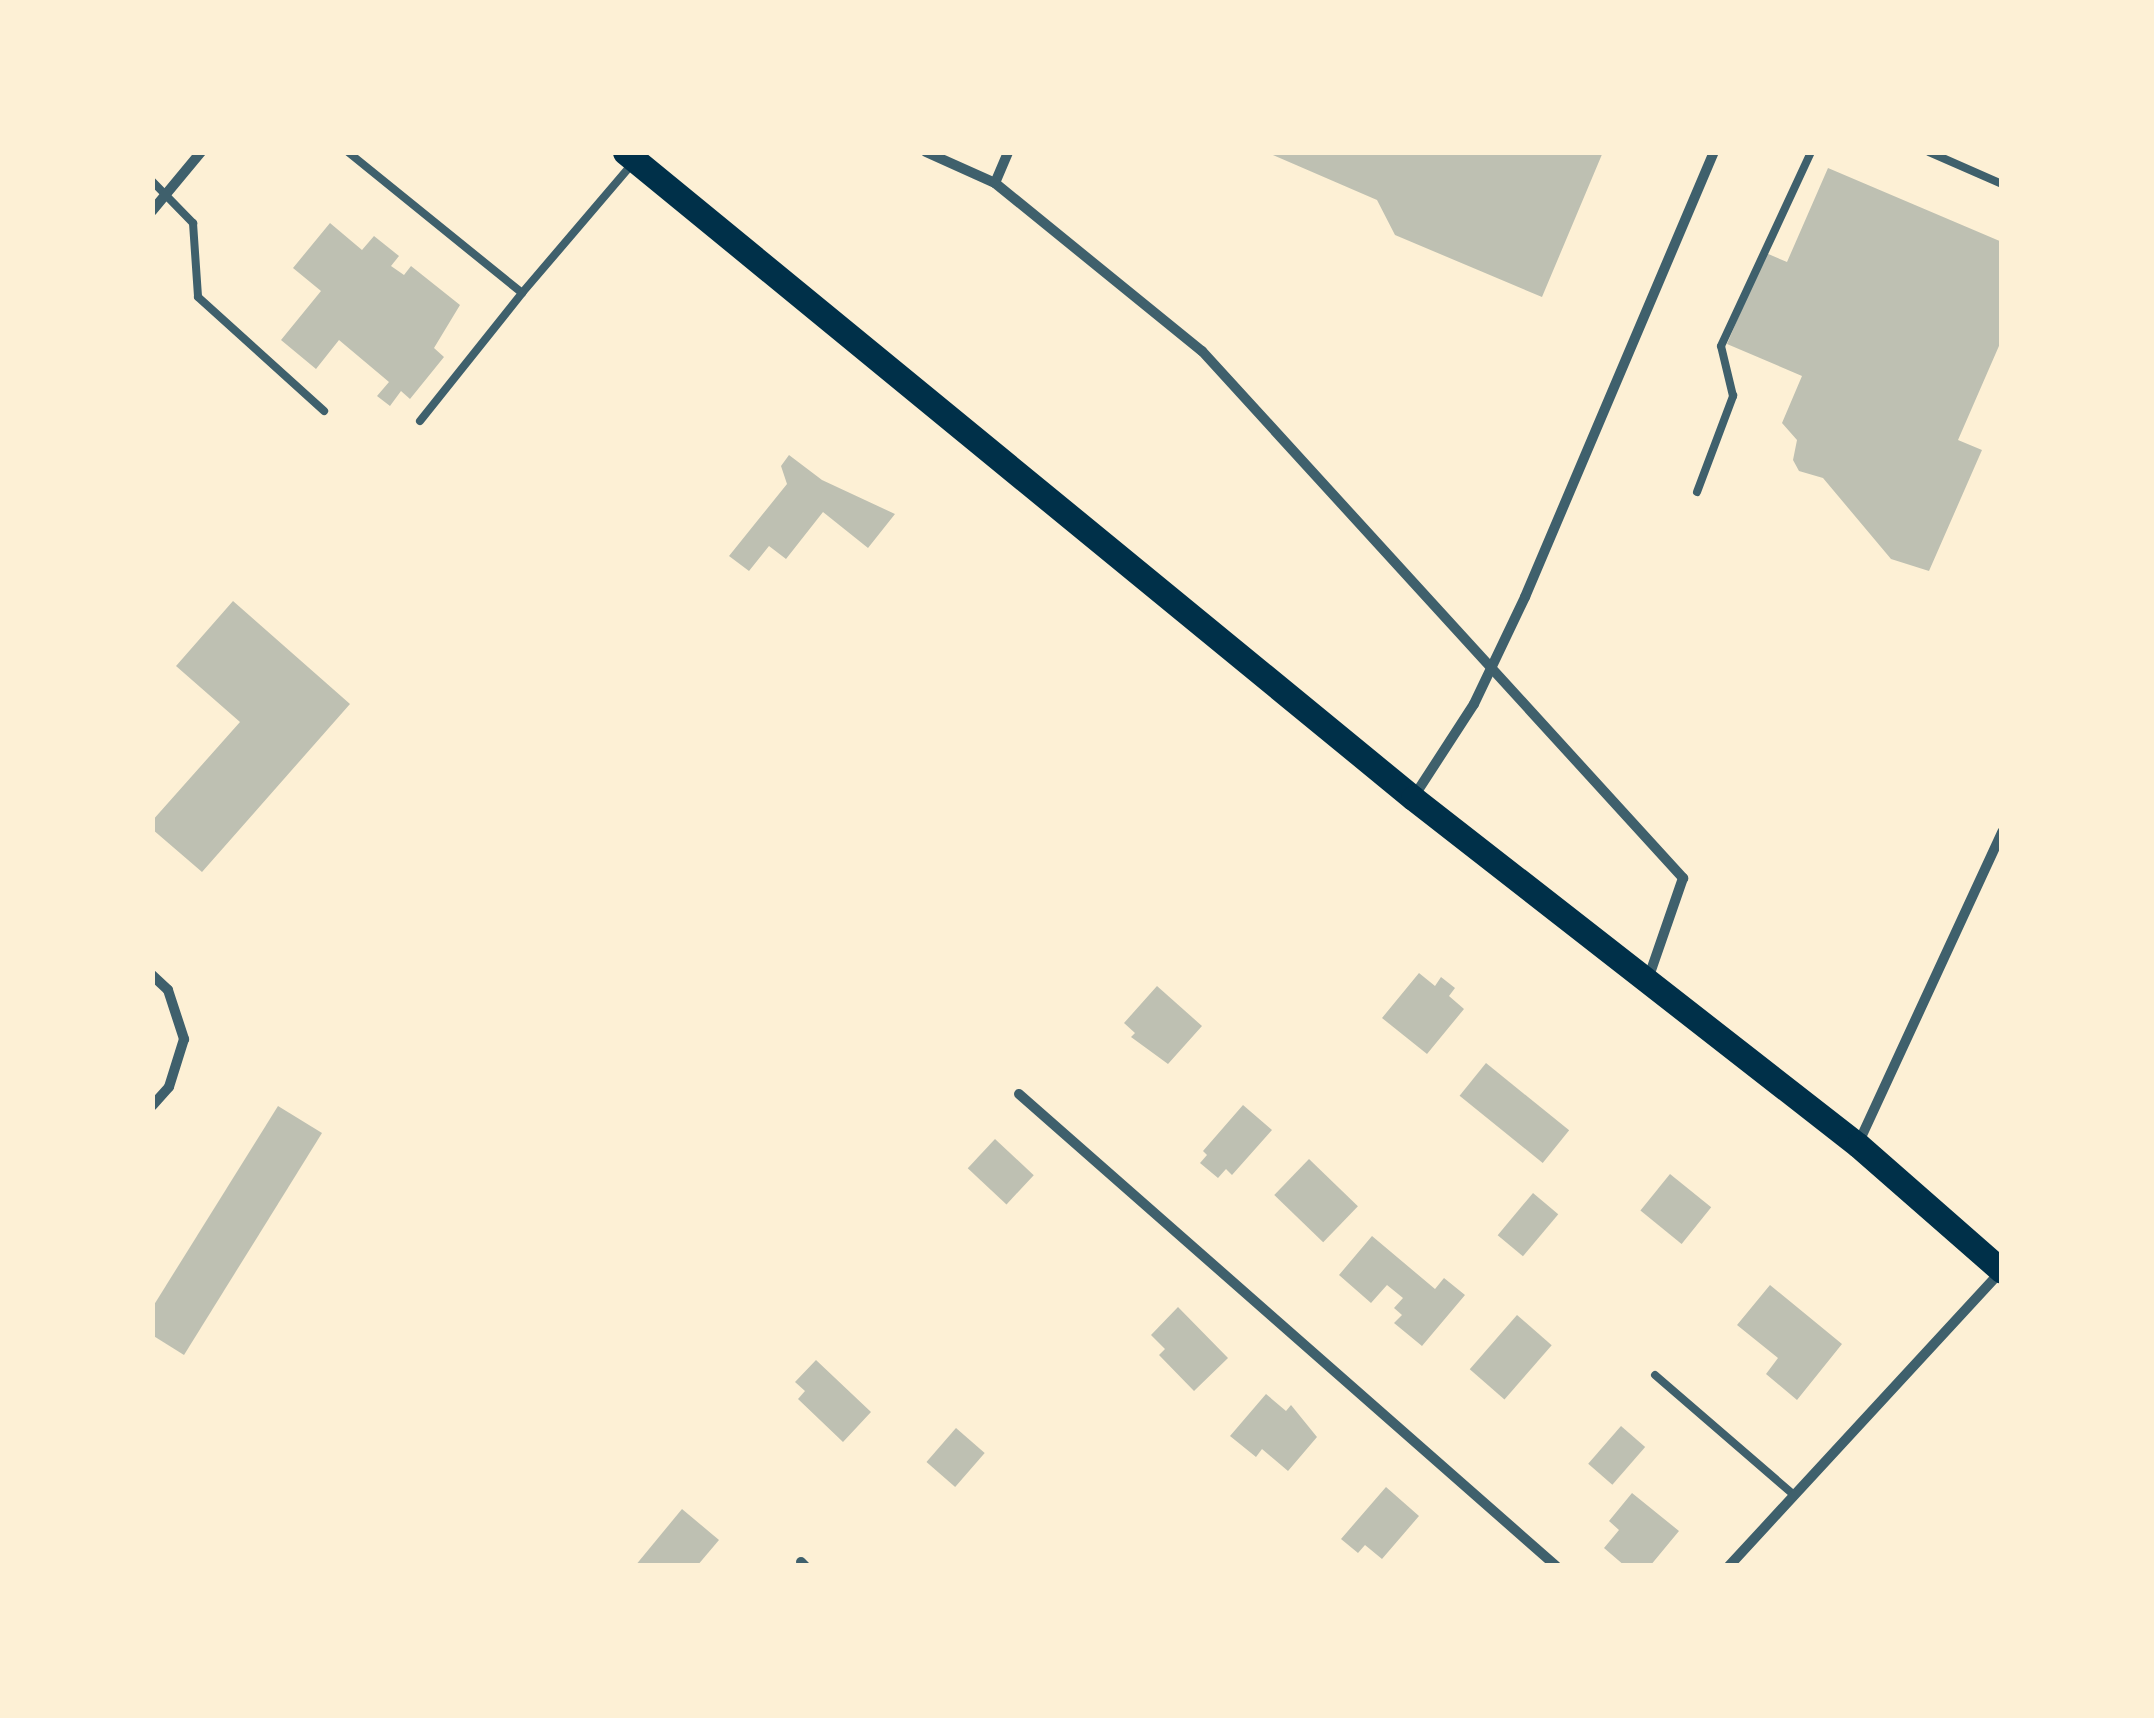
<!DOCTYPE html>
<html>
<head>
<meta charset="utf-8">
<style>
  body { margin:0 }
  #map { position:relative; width:2154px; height:1718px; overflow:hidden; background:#fdf0d5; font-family:"IBM Plex Serif",serif }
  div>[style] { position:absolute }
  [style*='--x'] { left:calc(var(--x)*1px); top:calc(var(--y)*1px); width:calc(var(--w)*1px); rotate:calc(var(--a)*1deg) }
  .building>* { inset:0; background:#bec0b2; transform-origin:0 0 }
  .service>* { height:8px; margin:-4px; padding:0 4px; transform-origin:4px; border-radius:4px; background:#3f606c }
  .minor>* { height:10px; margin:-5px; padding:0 5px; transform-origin:5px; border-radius:5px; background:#3f606c }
  .primary>* { height:25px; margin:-12.5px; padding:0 12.5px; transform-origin:12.5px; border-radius:12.5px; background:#003049 }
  span { translate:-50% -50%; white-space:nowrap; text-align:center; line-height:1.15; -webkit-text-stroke:10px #fdf0d5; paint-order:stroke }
  .frame { position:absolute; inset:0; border:155px solid #fdf0d5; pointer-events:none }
</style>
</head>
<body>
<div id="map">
  <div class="building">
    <div style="clip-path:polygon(1266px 152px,1603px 152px,1542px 297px,1395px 235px,1377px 200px)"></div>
    <div style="clip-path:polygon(1828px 168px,2002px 242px,2002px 339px,1958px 440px,1982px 450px,1929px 571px,1891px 559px,1823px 478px,1799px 471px,1793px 460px,1797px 440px,1782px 423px,1802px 376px,1727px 344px,1766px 253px,1787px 262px)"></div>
    <div style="clip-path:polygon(330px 223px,362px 250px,374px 236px,399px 256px,391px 266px,404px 275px,411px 266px,460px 305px,434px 348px,444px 357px,410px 399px,401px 391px,390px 406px,377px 396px,389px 382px,339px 340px,316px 369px,281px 340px,321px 291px,293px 268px)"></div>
    <div style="clip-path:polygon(789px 455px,822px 480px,895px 514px,868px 548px,823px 512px,786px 559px,769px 546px,749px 571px,729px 556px,787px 484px,781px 466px)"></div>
    <div style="clip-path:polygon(233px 601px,350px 704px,202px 872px,152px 829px,152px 821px,240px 722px,176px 666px)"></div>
    <div style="clip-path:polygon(1419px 973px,1435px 986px,1441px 977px,1455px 988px,1449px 996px,1464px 1009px,1427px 1054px,1382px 1018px)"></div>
    <div style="clip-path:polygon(1157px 986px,1202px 1026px,1168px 1064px,1131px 1037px,1135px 1033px,1124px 1023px)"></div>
    <div style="left:1486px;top:1063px;width:107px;height:42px;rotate:39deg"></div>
    <div style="clip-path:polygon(1243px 1105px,1272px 1130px,1232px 1175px,1226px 1169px,1218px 1178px,1200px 1163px,1207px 1155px,1203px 1151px)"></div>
    <div style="clip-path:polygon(278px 1106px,322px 1133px,184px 1355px,152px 1335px,152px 1308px)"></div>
    <div style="left:995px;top:1139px;width:53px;height:40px;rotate:43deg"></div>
    <div style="left:1309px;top:1159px;width:68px;height:50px;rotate:44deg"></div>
    <div style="left:1670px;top:1174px;width:53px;height:47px;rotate:39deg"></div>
    <div style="left:1533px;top:1193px;width:33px;height:55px;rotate:40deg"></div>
    <div style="clip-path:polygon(1372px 1236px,1435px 1289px,1444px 1278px,1465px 1295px,1422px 1346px,1394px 1323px,1402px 1315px,1394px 1308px,1403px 1298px,1387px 1285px,1371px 1303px,1339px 1275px)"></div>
    <div style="clip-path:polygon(1770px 1285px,1842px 1344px,1797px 1400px,1766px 1374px,1778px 1358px,1737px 1325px)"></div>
    <div style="clip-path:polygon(1178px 1307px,1228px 1358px,1194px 1391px,1159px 1355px,1165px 1349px,1151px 1335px)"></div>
    <div style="left:1517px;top:1315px;width:46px;height:72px;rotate:41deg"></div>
    <div style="clip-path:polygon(816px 1360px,871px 1412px,843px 1442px,798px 1399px,805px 1391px,795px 1382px)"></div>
    <div style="clip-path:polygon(1266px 1394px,1286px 1411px,1291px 1405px,1317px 1437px,1288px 1471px,1262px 1449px,1256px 1457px,1230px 1436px)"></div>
    <div style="left:1621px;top:1426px;width:32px;height:50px;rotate:41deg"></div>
    <div style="left:956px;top:1428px;width:38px;height:45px;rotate:41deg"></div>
    <div style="clip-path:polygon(1386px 1487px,1419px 1516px,1382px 1559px,1365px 1545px,1358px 1553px,1341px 1539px)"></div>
    <div style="clip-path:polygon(1632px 1493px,1679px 1531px,1650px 1566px,1625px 1566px,1604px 1548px,1619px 1530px,1609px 1521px)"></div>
    <div style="clip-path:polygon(682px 1509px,719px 1540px,697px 1566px,635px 1566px)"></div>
  </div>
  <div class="service">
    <div style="--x:348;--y:152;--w:224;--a:39"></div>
    <div style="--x:522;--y:293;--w:171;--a:-49.5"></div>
    <div style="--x:1929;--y:152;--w:80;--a:23.7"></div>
    <div style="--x:152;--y:181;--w:59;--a:45.7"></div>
    <div style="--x:193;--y:223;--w:74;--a:86.1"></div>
    <div style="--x:198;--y:297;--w:170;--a:42.1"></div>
    <div style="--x:420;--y:421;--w:164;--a:-51.4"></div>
    <div style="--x:1697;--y:492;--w:103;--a:-69.4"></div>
    <div style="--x:1733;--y:396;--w:51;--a:-103.5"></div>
    <div style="--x:1721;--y:346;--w:214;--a:-65.1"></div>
    <div style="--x:1655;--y:1375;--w:184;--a:40.8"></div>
  </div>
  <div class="minor">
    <div style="--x:926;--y:152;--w:76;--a:24.2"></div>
    <div style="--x:995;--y:183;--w:267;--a:39.1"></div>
    <div style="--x:1202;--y:351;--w:714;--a:47.61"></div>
    <div style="--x:1683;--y:878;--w:107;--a:109.1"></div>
    <div style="--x:995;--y:183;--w:34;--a:-67"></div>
    <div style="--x:152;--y:211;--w:77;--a:-50.3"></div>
    <div style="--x:1413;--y:798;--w:112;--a:-57"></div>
    <div style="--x:1474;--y:704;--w:119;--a:-64.5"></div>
    <div style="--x:1525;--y:597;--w:483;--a:-67"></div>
    <div style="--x:152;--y:975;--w:22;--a:43"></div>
    <div style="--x:168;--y:990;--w:52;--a:71.9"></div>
    <div style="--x:184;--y:1039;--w:50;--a:107.4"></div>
    <div style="--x:169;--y:1087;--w:25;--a:132"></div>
    <div style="--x:1019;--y:1094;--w:715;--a:41.31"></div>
    <div style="--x:1858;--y:1144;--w:344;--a:-65.2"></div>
    <div style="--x:801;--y:1562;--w:6;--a:45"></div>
    <div style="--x:1729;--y:1566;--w:400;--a:-47.3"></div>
  </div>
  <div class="primary">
    <div style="--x:625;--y:152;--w:1019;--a:39.34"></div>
    <div style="--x:1413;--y:798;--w:564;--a:37.95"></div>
    <div style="--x:1858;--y:1145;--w:191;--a:41.2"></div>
  </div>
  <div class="frame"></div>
</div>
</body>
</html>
